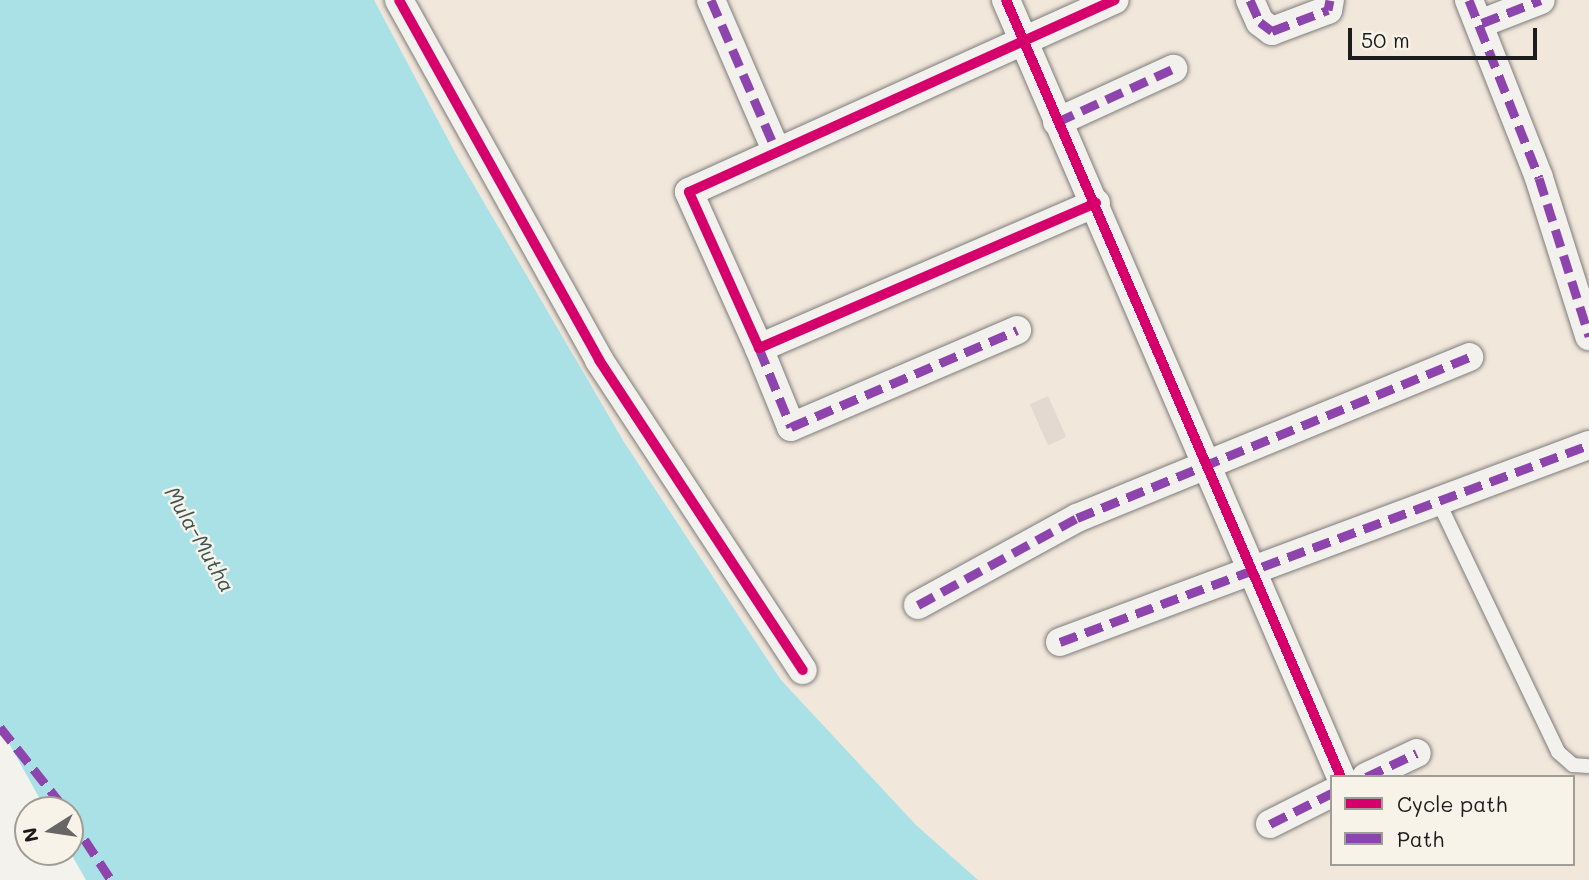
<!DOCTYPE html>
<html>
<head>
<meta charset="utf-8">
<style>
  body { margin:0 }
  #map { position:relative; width:1589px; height:880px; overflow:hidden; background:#f4f2ec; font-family:Mali,sans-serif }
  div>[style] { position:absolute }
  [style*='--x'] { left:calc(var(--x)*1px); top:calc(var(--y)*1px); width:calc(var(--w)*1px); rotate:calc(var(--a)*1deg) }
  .built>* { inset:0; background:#f2e7db }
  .water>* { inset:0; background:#aae1e7 }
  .building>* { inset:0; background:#e3d9d0; transform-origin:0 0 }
  .roads { filter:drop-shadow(0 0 2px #7d7c7a) drop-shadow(0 0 2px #7d7c7a) }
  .lane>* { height:14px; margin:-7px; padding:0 7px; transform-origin:7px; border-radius:7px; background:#f2f1ed }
  .street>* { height:28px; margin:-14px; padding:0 14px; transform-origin:14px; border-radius:14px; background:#f2f1ed }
  .quiet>* { height:9px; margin-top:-4.5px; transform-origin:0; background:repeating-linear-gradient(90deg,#8e44ad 0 18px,transparent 0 27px) }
  .cycleway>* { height:10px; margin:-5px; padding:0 5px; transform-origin:5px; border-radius:5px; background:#d6006c }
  span { translate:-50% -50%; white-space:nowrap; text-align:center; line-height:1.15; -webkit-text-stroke:5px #f7f3e8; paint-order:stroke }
  .water-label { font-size:21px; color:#3d5558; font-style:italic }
  .legend { position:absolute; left:1330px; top:775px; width:245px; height:91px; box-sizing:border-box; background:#f7f3e8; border:2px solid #9f9d96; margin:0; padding:9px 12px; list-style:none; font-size:21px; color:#1c1c1c }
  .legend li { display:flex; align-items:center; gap:14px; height:35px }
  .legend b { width:35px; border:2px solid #9f9d96 }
  .north { position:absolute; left:14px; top:796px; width:70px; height:70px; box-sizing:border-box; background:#f7f3e8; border:2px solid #9f9d96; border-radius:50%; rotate:258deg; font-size:19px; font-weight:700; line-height:28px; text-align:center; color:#1c1c1c }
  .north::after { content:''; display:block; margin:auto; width:24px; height:32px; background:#686765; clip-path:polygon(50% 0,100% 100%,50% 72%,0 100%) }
  .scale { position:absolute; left:1348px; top:28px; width:189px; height:32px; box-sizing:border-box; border:4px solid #1c1c1c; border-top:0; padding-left:9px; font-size:21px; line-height:24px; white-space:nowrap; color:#1c1c1c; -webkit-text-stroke:5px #f7f3e8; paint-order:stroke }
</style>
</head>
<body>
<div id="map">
  <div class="built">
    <div style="clip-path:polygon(evenodd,259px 0,1589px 0,1589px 880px,669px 880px,259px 0,1332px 777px,1573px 777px,1573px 864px,1332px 864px,1332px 777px)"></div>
  </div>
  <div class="water">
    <div style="clip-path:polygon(0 0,374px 0,458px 158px,624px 442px,781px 680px,916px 825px,978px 880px,86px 880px,70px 852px,70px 810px,46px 810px,0 727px)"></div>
  </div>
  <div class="building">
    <div style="left:1048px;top:396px;width:45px;height:20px;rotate:66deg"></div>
  </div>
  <div class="roads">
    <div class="lane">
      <div style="--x:1438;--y:501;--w:278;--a:64.4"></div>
      <div style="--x:1558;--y:752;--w:20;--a:41"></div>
      <div style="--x:1573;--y:765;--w:16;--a:4"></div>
    </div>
    <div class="street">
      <div style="--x:399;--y:0;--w:412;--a:60.9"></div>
      <div style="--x:599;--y:360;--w:371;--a:56.7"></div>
      <div style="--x:711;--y:0;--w:163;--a:66.6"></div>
      <div style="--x:1006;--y:0;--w:846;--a:66.68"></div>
      <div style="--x:1250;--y:0;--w:24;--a:66"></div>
      <div style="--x:1260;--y:22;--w:15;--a:37"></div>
      <div style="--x:1272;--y:31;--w:60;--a:-20.6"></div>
      <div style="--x:1328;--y:10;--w:10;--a:-79"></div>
      <div style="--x:1469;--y:0;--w:191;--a:68.5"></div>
      <div style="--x:1539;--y:178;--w:166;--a:72.4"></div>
      <div style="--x:1482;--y:23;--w:63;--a:-21.3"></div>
      <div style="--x:1057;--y:122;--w:128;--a:-24.6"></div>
      <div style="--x:1096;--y:203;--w:367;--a:156.7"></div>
      <div style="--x:759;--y:348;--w:171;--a:-114.2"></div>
      <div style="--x:689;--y:192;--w:467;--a:-24.3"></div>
      <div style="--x:759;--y:348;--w:85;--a:67.9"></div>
      <div style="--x:791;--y:427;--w:246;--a:-23.2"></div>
      <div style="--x:918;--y:605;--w:181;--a:-28.7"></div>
      <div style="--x:1077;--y:518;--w:424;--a:-22.3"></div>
      <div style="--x:1060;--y:642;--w:564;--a:-20.43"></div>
      <div style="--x:1366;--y:777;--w:56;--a:-25.2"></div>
      <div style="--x:1270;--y:824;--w:69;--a:-26.6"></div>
    </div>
  </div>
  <div class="quiet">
    <div style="--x:711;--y:0;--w:163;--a:66.6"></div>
    <div style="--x:1250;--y:0;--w:24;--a:66"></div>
    <div style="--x:1260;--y:22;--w:15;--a:37"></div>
    <div style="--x:1272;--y:31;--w:60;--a:-20.6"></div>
    <div style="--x:1328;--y:10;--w:10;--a:-79"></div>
    <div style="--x:1469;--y:0;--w:191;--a:68.5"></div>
    <div style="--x:1539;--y:178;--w:166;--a:72.4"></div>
    <div style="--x:1482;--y:23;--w:63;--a:-21.3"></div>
    <div style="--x:1057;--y:122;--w:128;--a:-24.6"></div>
    <div style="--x:759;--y:348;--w:85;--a:67.9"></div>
    <div style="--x:791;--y:427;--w:246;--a:-23.2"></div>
    <div style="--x:918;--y:605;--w:181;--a:-28.7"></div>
    <div style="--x:1077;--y:518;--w:424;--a:-22.3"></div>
    <div style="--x:1060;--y:642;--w:564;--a:-20.43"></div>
    <div style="--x:0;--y:727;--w:106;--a:51.5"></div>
    <div style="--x:1366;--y:777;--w:56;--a:-25.2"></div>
    <div style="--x:70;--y:817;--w:75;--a:56.9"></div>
    <div style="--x:1270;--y:824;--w:69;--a:-26.6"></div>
  </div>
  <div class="cycleway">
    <div style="--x:399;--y:0;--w:412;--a:60.9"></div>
    <div style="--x:599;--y:360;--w:371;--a:56.7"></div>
    <div style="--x:1006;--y:0;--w:846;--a:66.68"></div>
    <div style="--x:1096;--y:203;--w:367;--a:156.7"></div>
    <div style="--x:759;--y:348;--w:171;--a:-114.2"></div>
    <div style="--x:689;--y:192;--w:467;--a:-24.3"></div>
  </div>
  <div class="water-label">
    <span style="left:200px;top:539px;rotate:60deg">Mula-Mutha</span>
  </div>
  <ul class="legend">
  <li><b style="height:9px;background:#d6006c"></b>Cycle path</li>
  <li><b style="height:9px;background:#8e44ad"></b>Path</li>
  </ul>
  <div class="north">N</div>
  <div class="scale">50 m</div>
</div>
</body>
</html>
